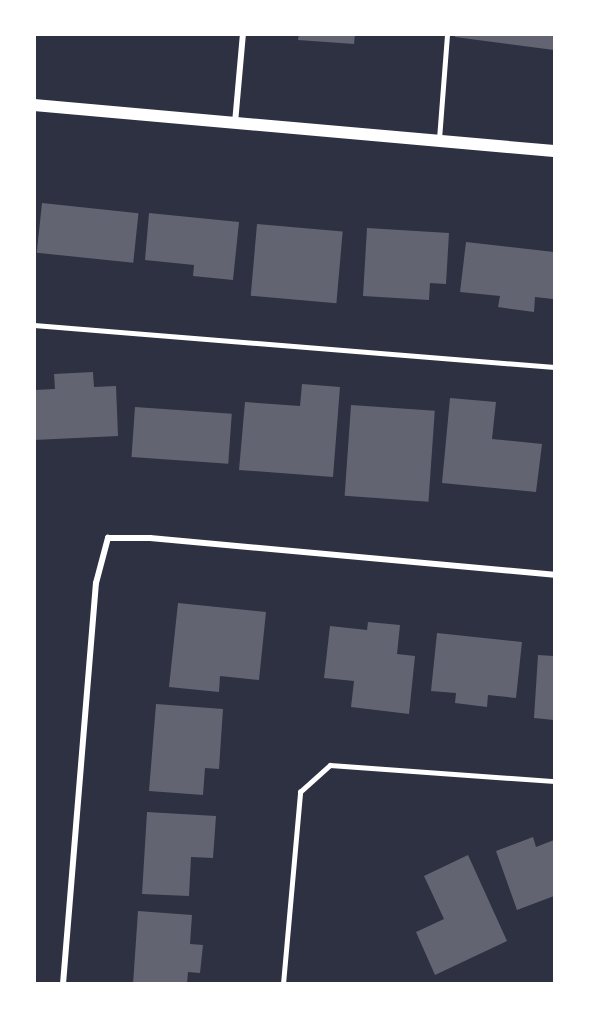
<!DOCTYPE html>
<html>
<head>
<meta charset="utf-8">
<style>
  body { margin:0 }
  #map { position:relative; width:589px; height:1018px; overflow:hidden; background:#2d3142; font-family:Poppins,sans-serif }
  div>[style] { position:absolute }
  [style*='--x'] { left:calc(var(--x)*1px); top:calc(var(--y)*1px); width:calc(var(--w)*1px); rotate:calc(var(--a)*1deg) }
  .building>* { inset:0; background:#626471; transform-origin:0 0 }
  .service>* { height:4.5px; margin:-2.25px; padding:0 2.25px; transform-origin:2.25px; border-radius:2.25px; background:#fff }
  .minor>* { height:6px; margin:-3px; padding:0 3px; transform-origin:3px; border-radius:3px; background:#fff }
  .secondary>* { height:12px; margin:-6px; padding:0 6px; transform-origin:6px; border-radius:6px; background:#fff }
  span { translate:-50% -50%; white-space:nowrap; text-align:center; line-height:1.15; -webkit-text-stroke:4.5px #fff; paint-order:stroke }
  .frame { position:absolute; inset:0; border:36px solid #fff; pointer-events:none }
</style>
</head>
<body>
<div id="map">
  <div class="building">
    <div style="clip-path:polygon(299px 34px,355px 34px,354px 44px,298px 40px)"></div>
    <div style="clip-path:polygon(455px 34px,554px 34px,554px 50px,455px 37px)"></div>
    <div style="left:42px;top:203px;width:97px;height:50px;rotate:6deg"></div>
    <div style="clip-path:polygon(149px 213px,239px 222px,233px 280px,193px 276px,194px 265px,145px 260px)"></div>
    <div style="left:257px;top:224px;width:86px;height:72px;rotate:5deg"></div>
    <div style="clip-path:polygon(367px 228px,449px 233px,446px 284px,430px 283px,429px 300px,363px 296px)"></div>
    <div style="clip-path:polygon(466px 242px,554px 252px,553px 299px,535px 297px,534px 312px,498px 307px,500px 296px,460px 292px)"></div>
    <div style="clip-path:polygon(93px 372px,94px 387px,116px 386px,118px 436px,34px 440px,34px 390px,55px 389px,54px 374px)"></div>
    <div style="clip-path:polygon(302px 384px,340px 387px,333px 477px,239px 470px,245px 402px,300px 406px)"></div>
    <div style="clip-path:polygon(450px 398px,496px 402px,492px 439px,542px 444px,536px 492px,442px 483px)"></div>
    <div style="left:351px;top:405px;width:84px;height:91px;rotate:4deg"></div>
    <div style="left:135px;top:407px;width:97px;height:50px;rotate:4deg"></div>
    <div style="clip-path:polygon(178px 603px,266px 612px,259px 680px,220px 676px,219px 692px,169px 687px)"></div>
    <div style="clip-path:polygon(368px 622px,400px 625px,397px 654px,415px 656px,409px 714px,351px 707px,354px 681px,324px 678px,330px 626px,367px 630px)"></div>
    <div style="clip-path:polygon(437px 633px,522px 642px,516px 698px,488px 695px,487px 707px,455px 703px,456px 693px,431px 691px)"></div>
    <div style="clip-path:polygon(538px 655px,554px 656px,554px 720px,534px 718px)"></div>
    <div style="clip-path:polygon(156px 704px,223px 709px,219px 769px,205px 768px,203px 795px,149px 791px)"></div>
    <div style="clip-path:polygon(147px 812px,216px 816px,213px 858px,191px 857px,189px 896px,142px 894px)"></div>
    <div style="clip-path:polygon(533px 837px,536px 847px,554px 840px,554px 896px,517px 910px,496px 851px)"></div>
    <div style="clip-path:polygon(468px 855px,507px 941px,435px 975px,416px 932px,444px 919px,424px 876px)"></div>
    <div style="clip-path:polygon(138px 911px,192px 915px,190px 944px,203px 945px,200px 973px,188px 972px,187px 984px,133px 984px)"></div>
  </div>
  <div class="service">
    <div style="--x:439;--y:139;--w:105;--a:-85.6"></div>
    <div style="--x:34;--y:325;--w:522;--a:4.62"></div>
    <div style="--x:283;--y:984;--w:193;--a:-84.9"></div>
    <div style="--x:300;--y:792;--w:40;--a:-42"></div>
    <div style="--x:330;--y:765;--w:225;--a:4.1"></div>
  </div>
  <div class="minor">
    <div style="--x:235;--y:123;--w:89;--a:-84.9"></div>
    <div style="--x:63;--y:984;--w:402;--a:-85.3"></div>
    <div style="--x:96;--y:583;--w:47;--a:-75.1"></div>
    <div style="--x:108;--y:538;--w:42;--a:0"></div>
    <div style="--x:150;--y:538;--w:406;--a:5.2"></div>
  </div>
  <div class="secondary">
    <div style="--x:34;--y:105;--w:522;--a:5.06"></div>
  </div>
  <div class="frame"></div>
</div>
</body>
</html>
